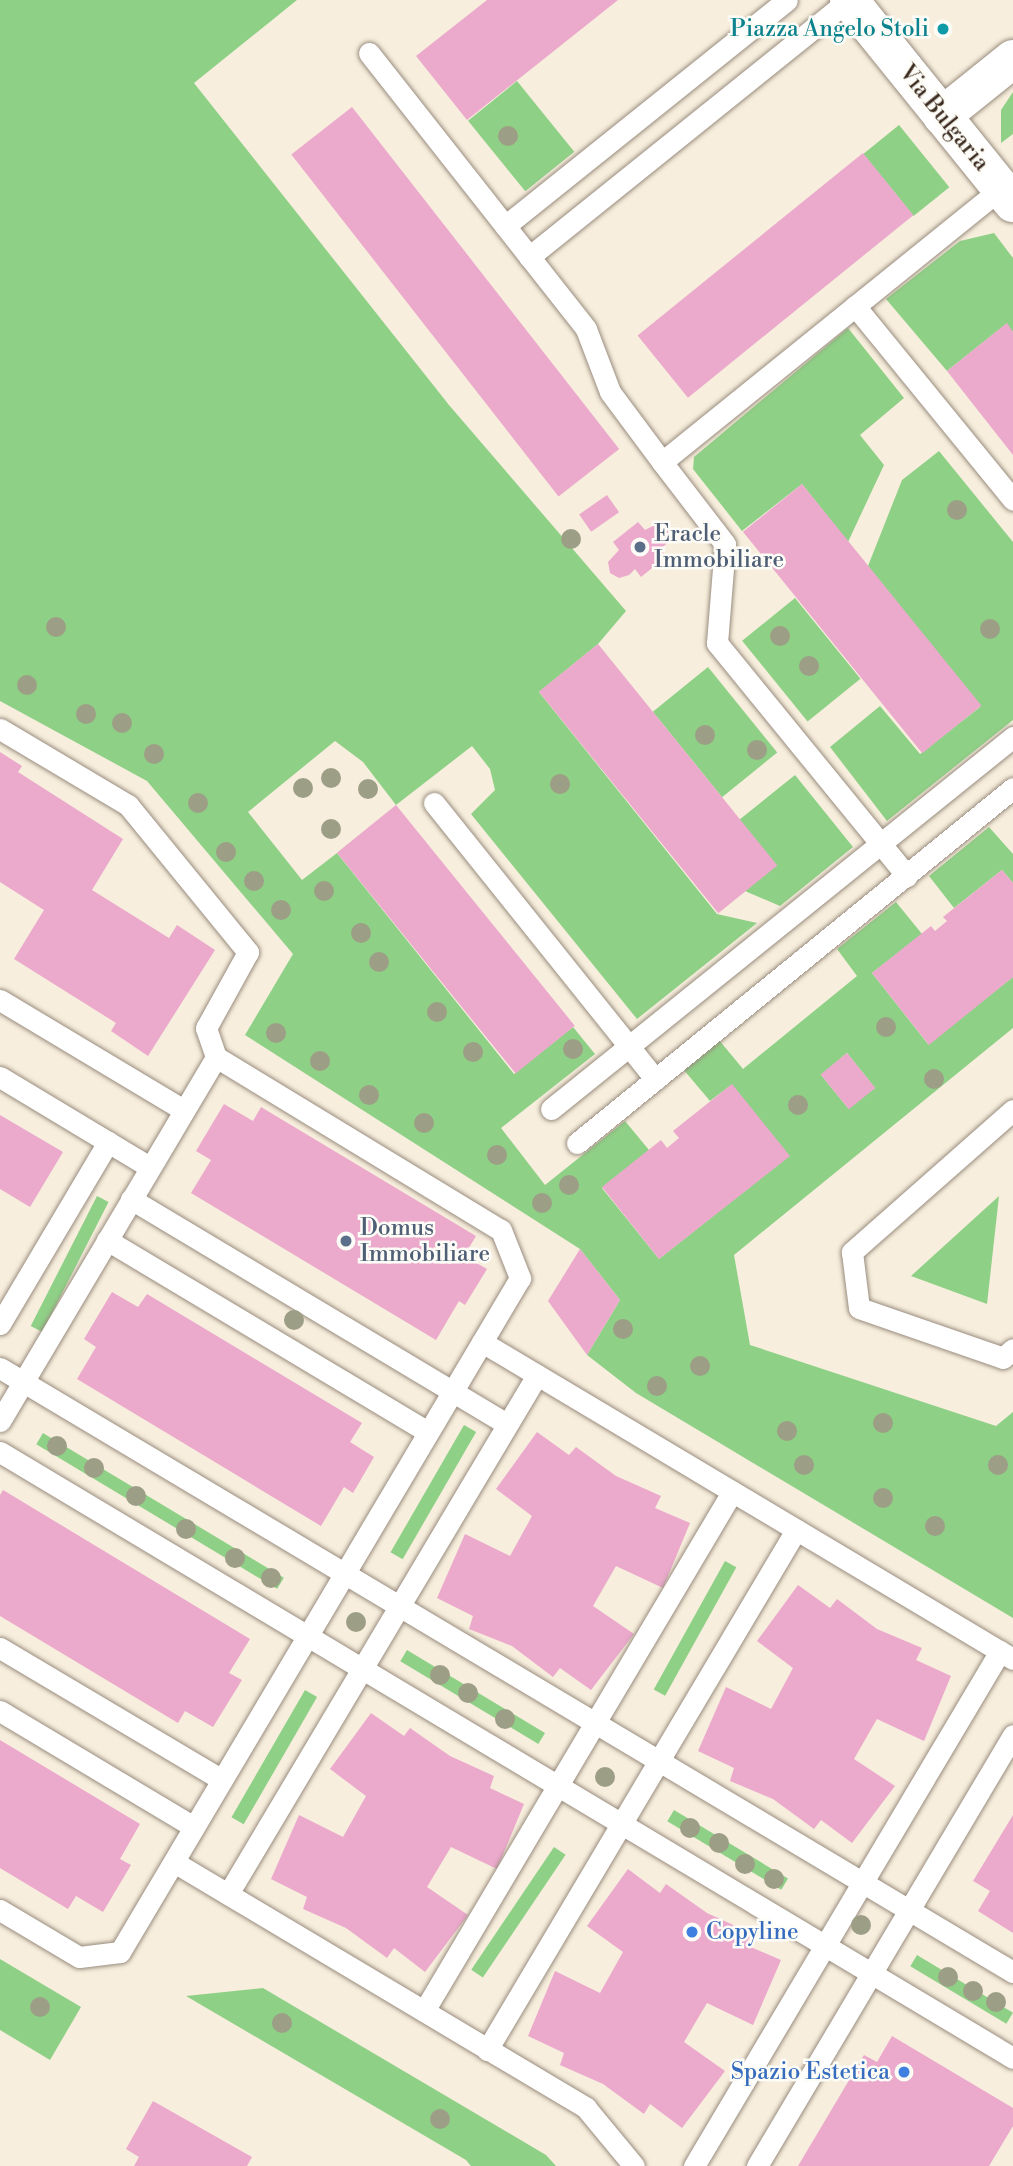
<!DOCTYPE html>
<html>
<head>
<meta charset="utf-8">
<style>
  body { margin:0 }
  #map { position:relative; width:1013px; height:2166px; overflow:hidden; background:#f7eedd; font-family:"Libre Bodoni",serif }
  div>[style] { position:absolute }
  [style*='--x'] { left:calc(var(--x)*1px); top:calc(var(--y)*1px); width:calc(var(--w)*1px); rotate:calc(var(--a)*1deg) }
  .green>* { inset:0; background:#8fd087; transform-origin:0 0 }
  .building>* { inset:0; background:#eba9cc; transform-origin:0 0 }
  .roads { filter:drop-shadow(0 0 2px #998c7e) drop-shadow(0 0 2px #998c7e) }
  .service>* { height:21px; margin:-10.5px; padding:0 10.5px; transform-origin:10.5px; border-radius:10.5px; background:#fff }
  .minor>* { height:38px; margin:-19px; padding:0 19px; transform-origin:19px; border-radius:19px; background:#fff }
  .trees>* { width:20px; height:20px; margin:-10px; border-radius:50%; background:#9d9e86 }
  .dots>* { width:19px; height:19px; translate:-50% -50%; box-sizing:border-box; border:4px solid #fdfcf7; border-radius:50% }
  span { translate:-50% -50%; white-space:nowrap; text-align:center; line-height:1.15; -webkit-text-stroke:5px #fdfcf7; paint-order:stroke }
  .culture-label { font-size:23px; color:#0d838f }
  .right { translate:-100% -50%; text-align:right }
  .street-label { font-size:23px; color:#3b2a1e }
  .service-label { font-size:23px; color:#4e5e75 }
  .left { translate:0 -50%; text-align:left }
  .shop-label { font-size:23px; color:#366cbe }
</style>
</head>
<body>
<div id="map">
  <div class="green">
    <div style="clip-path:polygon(evenodd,0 0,297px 0,194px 83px,449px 405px,626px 611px,598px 644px,539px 692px,717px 914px,757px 923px,637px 1019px,471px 814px,495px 790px,490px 769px,472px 746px,396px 805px,363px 762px,335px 741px,248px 812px,302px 880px,337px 853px,514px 1074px,573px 1027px,595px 1054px,501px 1128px,545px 1185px,625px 1121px,649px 1150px,602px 1188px,659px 1259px,789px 1156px,731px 1085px,710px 1101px,683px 1069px,719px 1040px,743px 1069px,857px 976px,837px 949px,896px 902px,922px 934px,872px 973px,928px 1044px,1013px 977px,1013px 1028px,734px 1255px,750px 1345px,996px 1426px,1013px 1412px,1013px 1618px,636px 1393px,587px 1355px,620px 1300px,580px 1249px,245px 1035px,293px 954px,147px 781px,0 701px,0 0,847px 1053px,875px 1088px,848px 1108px,821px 1075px,847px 1053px)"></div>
    <div style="left:517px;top:81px;width:91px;height:63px;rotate:51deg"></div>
    <div style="clip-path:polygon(1013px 92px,1013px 134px,1001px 143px,1001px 110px)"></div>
    <div style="left:899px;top:125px;width:80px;height:46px;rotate:51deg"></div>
    <div style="clip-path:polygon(994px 233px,1013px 258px,1013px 332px,1006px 324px,947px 371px,886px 299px,960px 241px)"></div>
    <div style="clip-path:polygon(848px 328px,904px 398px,860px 435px,884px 465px,848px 542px,802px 484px,742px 531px,693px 469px,694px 457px)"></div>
    <div style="clip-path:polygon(939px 451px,1013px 542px,1013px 720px,887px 821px,830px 747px,880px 706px,920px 754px,980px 707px,868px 566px,902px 480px)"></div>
    <div style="left:795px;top:598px;width:104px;height:68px;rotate:51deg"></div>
    <div style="left:708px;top:667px;width:110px;height:71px;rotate:51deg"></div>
    <div style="clip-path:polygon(795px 775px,853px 847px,780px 906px,745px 891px,776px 866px,739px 820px)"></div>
    <div style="clip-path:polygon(989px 827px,1013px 854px,1013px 883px,1002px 870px,954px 908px,929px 876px)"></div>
    <div style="left:97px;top:1196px;width:13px;height:146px;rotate:27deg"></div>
    <div style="clip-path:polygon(999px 1196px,987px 1304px,911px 1276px)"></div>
    <div style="left:464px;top:1425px;width:14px;height:147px;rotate:30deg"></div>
    <div style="left:43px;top:1433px;width:281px;height:13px;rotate:31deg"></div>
    <div style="left:725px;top:1561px;width:13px;height:147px;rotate:29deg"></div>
    <div style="left:407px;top:1650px;width:161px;height:13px;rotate:31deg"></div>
    <div style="left:305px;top:1690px;width:14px;height:147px;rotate:30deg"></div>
    <div style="left:674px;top:1810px;width:133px;height:13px;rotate:31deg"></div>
    <div style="left:554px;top:1847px;width:14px;height:148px;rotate:34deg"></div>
    <div style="left:917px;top:1955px;width:112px;height:13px;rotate:31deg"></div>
    <div style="clip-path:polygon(0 1959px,81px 2007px,50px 2060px,0 2030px)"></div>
    <div style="clip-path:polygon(263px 1988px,546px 2155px,556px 2166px,471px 2166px,466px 2160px,186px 1996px)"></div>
  </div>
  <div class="building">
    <div style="clip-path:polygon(487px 0,618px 0,467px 120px,416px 56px)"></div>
    <div style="left:352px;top:107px;width:434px;height:77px;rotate:52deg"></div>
    <div style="left:863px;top:153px;width:80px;height:290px;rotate:51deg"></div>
    <div style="clip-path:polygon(1007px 323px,1013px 332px,1013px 455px,947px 371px)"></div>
    <div style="left:802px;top:484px;width:285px;height:76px;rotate:51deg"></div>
    <div style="left:607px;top:495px;width:21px;height:34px;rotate:55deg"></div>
    <div style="clip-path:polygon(663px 521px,673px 530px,673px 537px,660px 550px,667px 556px,641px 577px,635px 569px,629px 575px,619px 578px,610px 573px,608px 562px,619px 550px,613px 542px,638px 522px,645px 530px)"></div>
    <div style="left:598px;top:644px;width:285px;height:76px;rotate:51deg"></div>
    <div style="clip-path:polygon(0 752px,22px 766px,18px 772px,123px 839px,92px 890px,169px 938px,177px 925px,215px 950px,148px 1056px,111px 1031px,116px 1023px,14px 959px,44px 910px,0 882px)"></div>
    <div style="left:396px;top:805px;width:284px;height:76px;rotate:51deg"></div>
    <div style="clip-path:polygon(1002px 870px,1013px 883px,1013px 977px,929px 1045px,872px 973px,931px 926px,935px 931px,947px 921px,943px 917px)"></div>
    <div style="left:847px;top:1053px;width:45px;height:34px;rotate:51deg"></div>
    <div style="clip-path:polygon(732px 1084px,790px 1156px,659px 1259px,602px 1187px,661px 1140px,667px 1148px,679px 1138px,673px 1131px)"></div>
    <div style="clip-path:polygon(224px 1104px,253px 1121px,261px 1107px,476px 1236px,464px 1256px,487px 1269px,465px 1305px,459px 1301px,436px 1340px,191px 1193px,211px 1160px,196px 1151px)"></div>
    <div style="clip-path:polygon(0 1115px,63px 1152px,30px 1207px,0 1189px)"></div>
    <div style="clip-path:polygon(580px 1249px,620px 1300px,587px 1355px,548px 1301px)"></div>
    <div style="clip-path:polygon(112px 1292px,138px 1307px,147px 1294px,362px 1423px,350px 1442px,374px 1457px,353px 1493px,344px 1487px,321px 1526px,77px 1379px,96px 1347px,84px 1339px)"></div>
    <div style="clip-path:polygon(537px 1432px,569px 1455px,576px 1447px,616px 1476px,661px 1496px,655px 1508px,690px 1523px,663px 1588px,616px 1566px,593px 1606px,634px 1634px,591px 1690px,560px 1668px,553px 1677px,512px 1646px,469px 1629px,473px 1616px,437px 1598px,465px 1534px,510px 1556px,532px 1516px,496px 1489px)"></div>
    <div style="clip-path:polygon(3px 1490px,250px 1639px,229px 1673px,242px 1680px,213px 1727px,185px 1711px,178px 1723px,0 1616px,0 1495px)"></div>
    <div style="clip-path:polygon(798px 1585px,830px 1608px,837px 1599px,877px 1629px,922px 1648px,916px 1660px,951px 1676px,924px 1741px,877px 1719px,854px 1759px,895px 1786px,852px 1843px,821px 1820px,814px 1829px,773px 1799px,730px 1781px,734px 1768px,698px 1751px,726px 1687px,771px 1709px,793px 1668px,757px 1641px)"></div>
    <div style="clip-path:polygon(371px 1713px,404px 1736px,410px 1728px,450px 1756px,494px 1776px,490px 1788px,524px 1804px,497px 1869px,451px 1847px,427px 1887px,468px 1915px,425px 1972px,394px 1948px,387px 1958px,346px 1928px,303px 1909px,307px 1897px,271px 1879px,299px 1815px,343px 1837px,366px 1796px,330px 1769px)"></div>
    <div style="clip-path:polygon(0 1740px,140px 1824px,120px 1859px,131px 1865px,103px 1912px,76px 1896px,68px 1909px,0 1868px)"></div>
    <div style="clip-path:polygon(1013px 1815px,1013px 1933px,978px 1911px,990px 1891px,973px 1881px)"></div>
    <div style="clip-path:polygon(628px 1869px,660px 1893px,666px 1884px,707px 1913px,751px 1933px,746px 1945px,781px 1960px,753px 2025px,707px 2003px,701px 2013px,684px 2042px,725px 2071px,682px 2128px,650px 2104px,644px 2114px,603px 2084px,560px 2065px,564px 2053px,528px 2036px,555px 1971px,600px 1993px,623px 1952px,587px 1926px)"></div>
    <div style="clip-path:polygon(892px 2036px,1013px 2108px,1013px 2126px,989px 2166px,798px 2166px,864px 2055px,877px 2062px)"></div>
    <div style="clip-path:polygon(153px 2101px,252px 2157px,247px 2166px,134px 2166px,139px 2157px,126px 2149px)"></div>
  </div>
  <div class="roads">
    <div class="service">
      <div style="--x:369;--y:53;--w:351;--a:51.8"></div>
      <div style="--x:586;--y:329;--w:67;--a:69.1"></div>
      <div style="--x:610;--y:392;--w:87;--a:53.4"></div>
      <div style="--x:505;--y:226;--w:361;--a:-38.7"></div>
      <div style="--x:529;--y:257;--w:410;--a:-38.8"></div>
      <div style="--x:855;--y:306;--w:250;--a:50.8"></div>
      <div style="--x:0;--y:729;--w:149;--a:30.7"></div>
      <div style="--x:128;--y:805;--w:190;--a:50.8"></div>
      <div style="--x:248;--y:952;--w:87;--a:118.9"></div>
      <div style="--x:206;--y:1028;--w:31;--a:71"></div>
      <div style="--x:216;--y:1057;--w:333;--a:31.3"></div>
      <div style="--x:501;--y:1230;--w:52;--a:68.4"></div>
      <div style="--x:520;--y:1278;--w:784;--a:120.69"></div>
      <div style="--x:120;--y:1952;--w:41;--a:173"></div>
      <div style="--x:79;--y:1957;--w:92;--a:-149.3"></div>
      <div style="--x:434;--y:803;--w:354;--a:51.3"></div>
      <div style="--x:907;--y:876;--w:301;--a:-129.2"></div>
      <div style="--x:717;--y:643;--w:99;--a:-85.4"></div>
      <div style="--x:725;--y:544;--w:103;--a:-127.5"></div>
      <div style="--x:662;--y:462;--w:436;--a:-38.9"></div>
      <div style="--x:0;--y:1000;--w:214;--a:30.9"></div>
      <div style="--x:0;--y:1077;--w:175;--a:31"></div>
      <div style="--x:551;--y:1109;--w:593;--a:-38.84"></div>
      <div style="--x:1013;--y:1110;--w:215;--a:138.6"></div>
      <div style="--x:852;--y:1252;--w:56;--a:82.9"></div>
      <div style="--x:859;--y:1308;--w:152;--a:19.1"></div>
      <div style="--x:1003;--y:1358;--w:13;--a:-42"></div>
      <div style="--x:577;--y:1143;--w:562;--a:-39.15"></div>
      <div style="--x:131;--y:1199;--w:438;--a:30.9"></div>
      <div style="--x:107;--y:1240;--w:374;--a:30.9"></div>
      <div style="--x:0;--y:1324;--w:212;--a:-59.3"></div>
      <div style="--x:482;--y:1342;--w:618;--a:30.84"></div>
      <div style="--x:0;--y:1368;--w:1179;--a:30.81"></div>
      <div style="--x:0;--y:1421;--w:423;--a:-59.3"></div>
      <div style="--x:0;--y:1452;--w:1180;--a:30.89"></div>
      <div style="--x:0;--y:1648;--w:258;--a:30.7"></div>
      <div style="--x:0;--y:1711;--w:226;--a:30.9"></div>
      <div style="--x:174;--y:1862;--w:480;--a:30.8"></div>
      <div style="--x:586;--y:2108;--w:75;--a:50.4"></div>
      <div style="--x:228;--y:1894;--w:604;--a:-59.23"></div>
      <div style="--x:424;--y:2011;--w:604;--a:-59.31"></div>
      <div style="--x:487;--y:2050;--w:605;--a:-59.28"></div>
      <div style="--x:694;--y:2166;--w:599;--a:-59.28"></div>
      <div style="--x:757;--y:2166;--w:501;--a:-59.29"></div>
    </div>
    <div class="minor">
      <div style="--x:849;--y:0;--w:261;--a:51.1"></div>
      <div style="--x:942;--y:116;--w:91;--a:-38.8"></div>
    </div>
  </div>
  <div class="trees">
    <div style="left:508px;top:136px"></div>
    <div style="left:957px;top:510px"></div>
    <div style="left:571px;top:539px"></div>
    <div style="left:56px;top:627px"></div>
    <div style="left:990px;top:629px"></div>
    <div style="left:780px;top:636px"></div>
    <div style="left:809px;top:666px"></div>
    <div style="left:27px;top:685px"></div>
    <div style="left:86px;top:714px"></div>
    <div style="left:122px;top:723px"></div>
    <div style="left:705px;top:735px"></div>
    <div style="left:757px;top:750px"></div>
    <div style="left:154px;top:754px"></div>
    <div style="left:331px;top:778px"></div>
    <div style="left:560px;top:784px"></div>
    <div style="left:303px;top:788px"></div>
    <div style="left:368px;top:789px"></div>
    <div style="left:198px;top:803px"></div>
    <div style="left:331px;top:829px"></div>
    <div style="left:226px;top:852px"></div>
    <div style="left:254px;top:881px"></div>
    <div style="left:324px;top:891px"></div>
    <div style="left:281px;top:910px"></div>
    <div style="left:361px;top:933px"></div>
    <div style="left:379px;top:962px"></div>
    <div style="left:437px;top:1012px"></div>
    <div style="left:886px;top:1027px"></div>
    <div style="left:276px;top:1033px"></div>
    <div style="left:573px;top:1049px"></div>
    <div style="left:473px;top:1052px"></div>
    <div style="left:320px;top:1061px"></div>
    <div style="left:934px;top:1079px"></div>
    <div style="left:369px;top:1095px"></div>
    <div style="left:798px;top:1105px"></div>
    <div style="left:424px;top:1123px"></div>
    <div style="left:497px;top:1155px"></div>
    <div style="left:569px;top:1185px"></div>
    <div style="left:542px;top:1203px"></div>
    <div style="left:294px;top:1320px"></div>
    <div style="left:623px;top:1329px"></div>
    <div style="left:700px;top:1366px"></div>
    <div style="left:657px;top:1386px"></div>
    <div style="left:883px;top:1423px"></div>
    <div style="left:787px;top:1431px"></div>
    <div style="left:57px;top:1446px"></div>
    <div style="left:804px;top:1465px"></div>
    <div style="left:998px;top:1465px"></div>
    <div style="left:94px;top:1468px"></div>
    <div style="left:136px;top:1496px"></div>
    <div style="left:883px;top:1498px"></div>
    <div style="left:935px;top:1526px"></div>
    <div style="left:186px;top:1529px"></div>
    <div style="left:235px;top:1558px"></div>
    <div style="left:271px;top:1578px"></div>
    <div style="left:356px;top:1622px"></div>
    <div style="left:440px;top:1675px"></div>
    <div style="left:468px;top:1693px"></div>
    <div style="left:505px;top:1719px"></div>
    <div style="left:605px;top:1777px"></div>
    <div style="left:690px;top:1828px"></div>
    <div style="left:719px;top:1843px"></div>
    <div style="left:745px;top:1864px"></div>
    <div style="left:774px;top:1879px"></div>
    <div style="left:861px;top:1925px"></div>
    <div style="left:948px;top:1977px"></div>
    <div style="left:973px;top:1991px"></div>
    <div style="left:996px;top:2002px"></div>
    <div style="left:40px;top:2007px"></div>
    <div style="left:282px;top:2023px"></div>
    <div style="left:440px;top:2119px"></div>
  </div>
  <div class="dots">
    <div style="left:943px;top:29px;background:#0f9aa8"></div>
    <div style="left:640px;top:547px;background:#5c6f8a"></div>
    <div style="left:346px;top:1241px;background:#5c6f8a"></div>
    <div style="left:692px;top:1932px;background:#3f7fe0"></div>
    <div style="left:904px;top:2072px;background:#3f7fe0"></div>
  </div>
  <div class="culture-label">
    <span class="right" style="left:929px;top:29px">Piazza Angelo Stoli</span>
  </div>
  <div class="street-label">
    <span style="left:944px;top:118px;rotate:51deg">Via Bulgaria</span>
  </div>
  <div class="service-label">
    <span class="left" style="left:654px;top:547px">Eracle<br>Immobiliare</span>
    <span class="left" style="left:360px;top:1241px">Domus<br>Immobiliare</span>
  </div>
  <div class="shop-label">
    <span class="left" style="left:706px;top:1932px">Copyline</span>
    <span class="right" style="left:890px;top:2072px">Spazio Estetica</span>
  </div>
</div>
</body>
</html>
